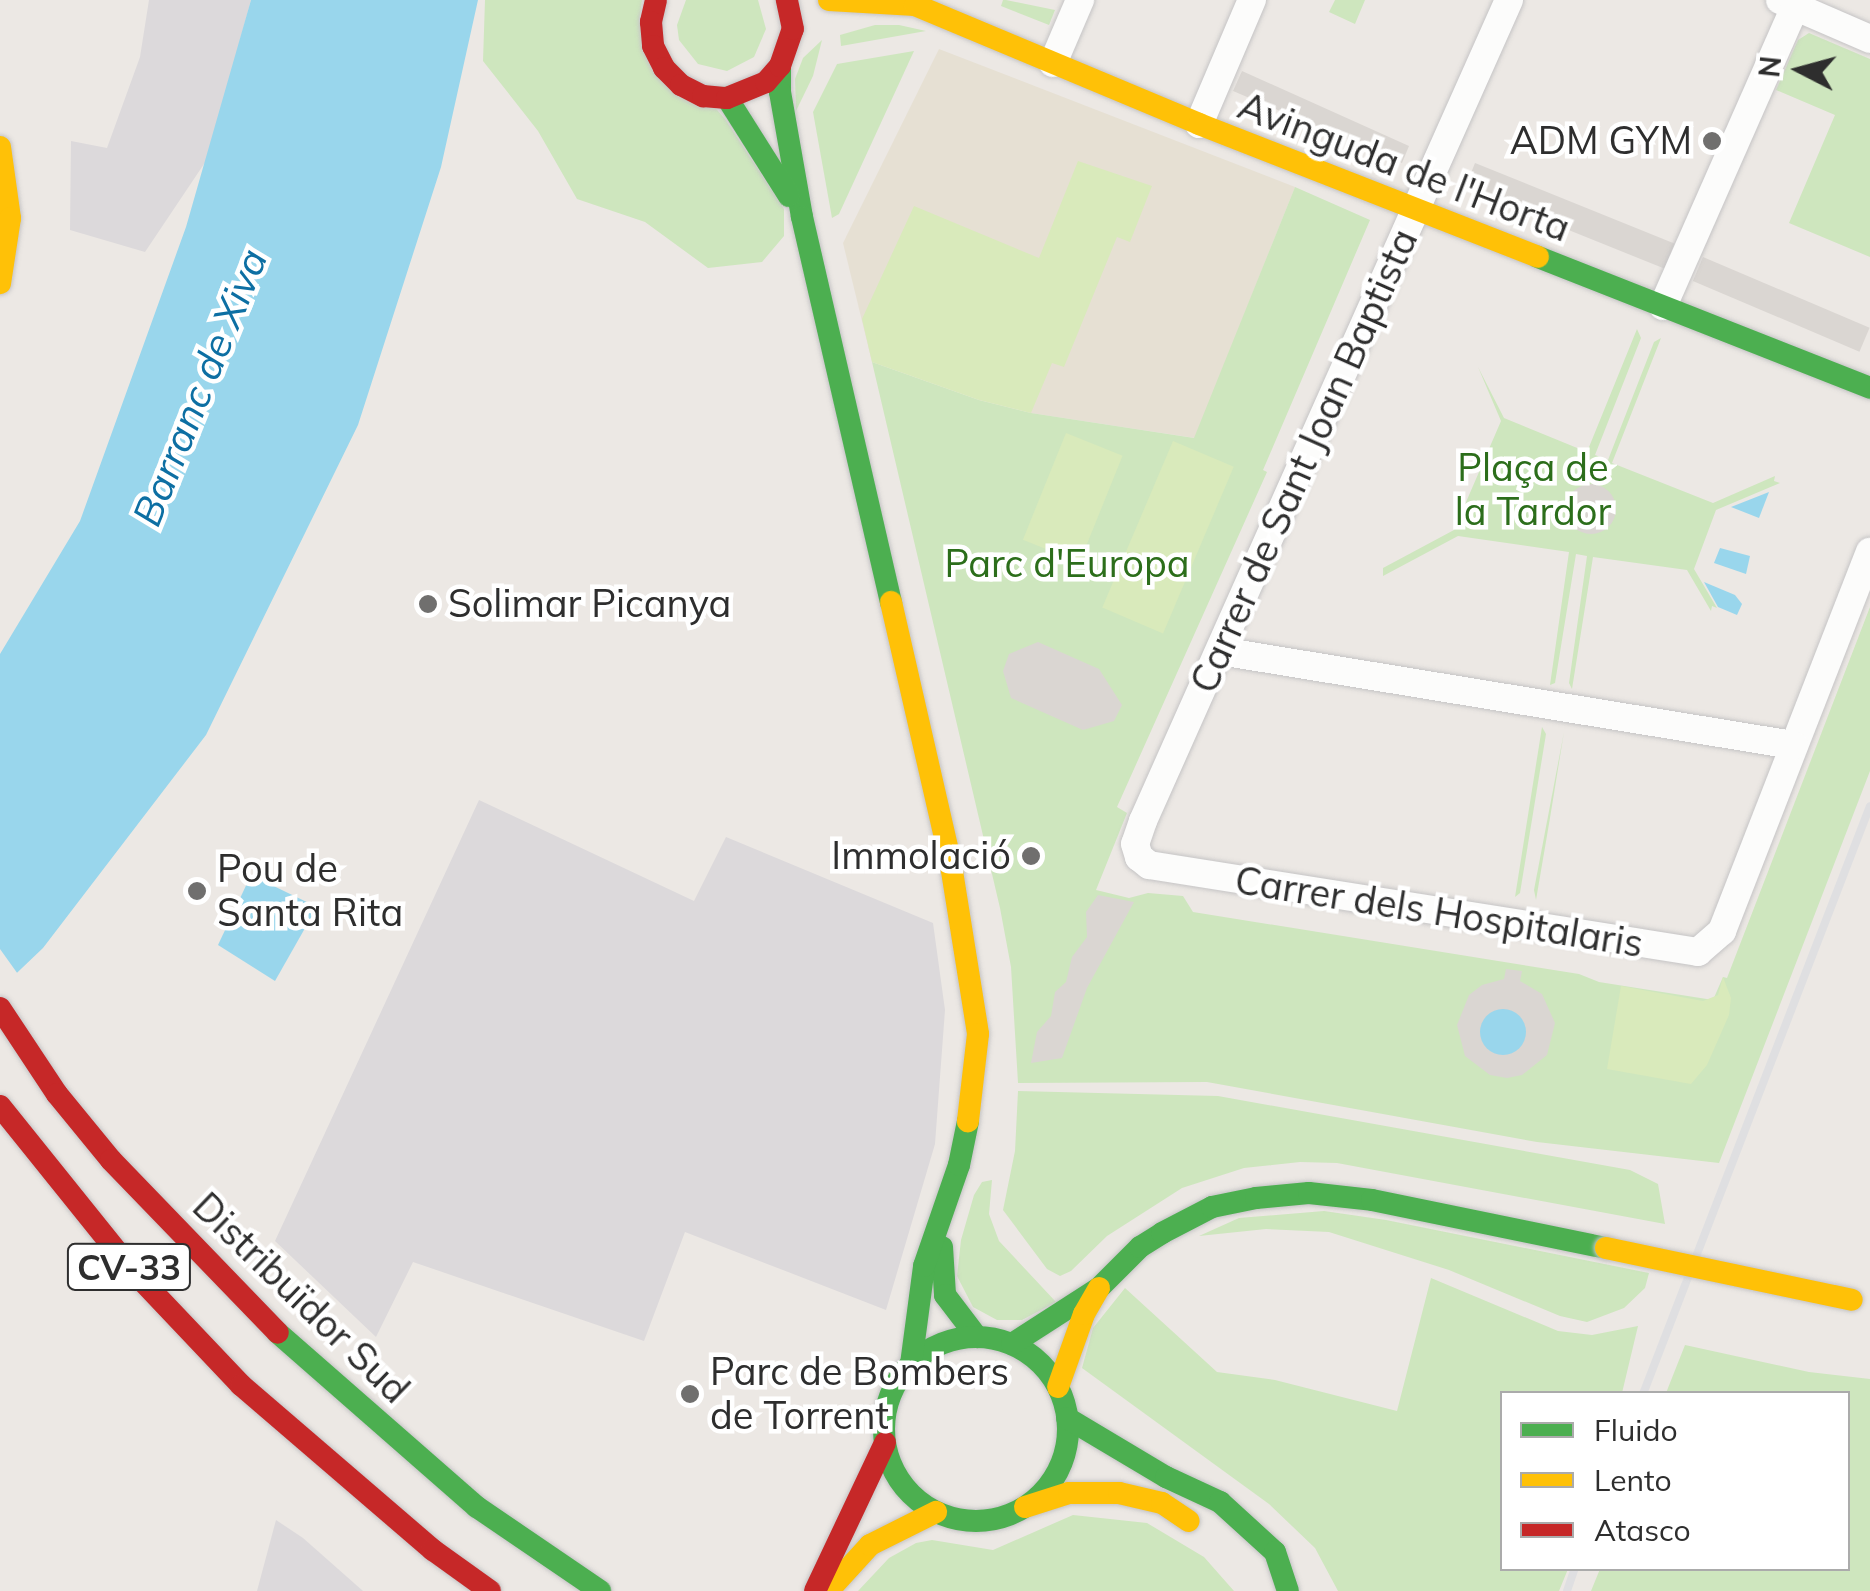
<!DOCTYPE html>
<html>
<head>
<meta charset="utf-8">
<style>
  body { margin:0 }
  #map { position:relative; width:1870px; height:1591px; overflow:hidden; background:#ece8e4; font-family:Mulish,sans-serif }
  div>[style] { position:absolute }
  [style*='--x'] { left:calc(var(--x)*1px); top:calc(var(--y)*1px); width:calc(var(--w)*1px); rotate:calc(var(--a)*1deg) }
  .industrial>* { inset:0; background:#dcd9db }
  .education>* { inset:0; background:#e6e0d3 }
  .green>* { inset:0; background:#cee6be }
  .pitch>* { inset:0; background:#d9eabb; transform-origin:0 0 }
  .plaza>* { inset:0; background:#dad6d2; transform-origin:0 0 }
  .round { border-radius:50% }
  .water>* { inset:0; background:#99d6ec }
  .pier>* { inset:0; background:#ece8e4 }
  .roads { filter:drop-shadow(0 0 2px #c5c4c5) drop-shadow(0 0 2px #c5c4c5) }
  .street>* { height:28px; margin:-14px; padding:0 14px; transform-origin:14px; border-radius:14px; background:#fcfcfb }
  .fast>* { height:22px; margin:-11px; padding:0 11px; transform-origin:11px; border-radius:11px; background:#4caf50 }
  .fast>.ring { margin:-11px; padding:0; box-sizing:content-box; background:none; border:22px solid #4caf50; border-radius:50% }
  .slow>* { height:22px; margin:-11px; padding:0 11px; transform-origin:11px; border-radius:11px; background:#ffc107 }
  .jam>* { height:22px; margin:-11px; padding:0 11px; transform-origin:11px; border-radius:11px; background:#c62828 }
  .rail>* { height:8px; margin:-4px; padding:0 4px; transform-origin:4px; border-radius:4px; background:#dfdfe1 }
  .bridges { filter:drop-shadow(0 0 2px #c5c4c5) drop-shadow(0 0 2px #c5c4c5) }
  .slow-bridge>* { height:22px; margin:-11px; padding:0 11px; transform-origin:11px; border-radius:11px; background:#ffc107 }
  .dots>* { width:28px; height:28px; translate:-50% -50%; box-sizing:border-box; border:5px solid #fff; border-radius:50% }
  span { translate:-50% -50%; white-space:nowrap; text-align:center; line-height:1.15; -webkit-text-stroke:9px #fff; paint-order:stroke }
  .shield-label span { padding:2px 8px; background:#fff; border:2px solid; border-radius:8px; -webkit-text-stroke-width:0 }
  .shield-label { font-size:35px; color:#2e2e2e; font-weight:700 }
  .poi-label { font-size:38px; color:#2e2e2e }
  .right { translate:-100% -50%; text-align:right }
  .left { translate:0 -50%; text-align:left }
  .street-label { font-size:38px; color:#2e2e2e }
  .park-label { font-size:38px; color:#2c6e1b }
  .water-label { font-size:40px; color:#0d6fa3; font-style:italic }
  .legend { position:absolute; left:1500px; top:1391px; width:350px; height:180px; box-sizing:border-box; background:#fff; border:2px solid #ababab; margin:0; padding:12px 18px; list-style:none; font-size:30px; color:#2e2e2e }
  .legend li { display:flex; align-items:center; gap:20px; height:50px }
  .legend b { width:50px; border:2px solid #ababab }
  .north { position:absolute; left:1750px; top:20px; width:100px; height:100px; -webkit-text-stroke:8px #fff; paint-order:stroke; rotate:276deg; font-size:28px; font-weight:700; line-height:40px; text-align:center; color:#2e2e2e }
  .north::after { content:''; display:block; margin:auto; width:35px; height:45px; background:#2e2e2e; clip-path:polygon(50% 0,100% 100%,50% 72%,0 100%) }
</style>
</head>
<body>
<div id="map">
  <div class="industrial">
    <div style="clip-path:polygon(149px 0,251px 0,208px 158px,145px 252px,70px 230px,71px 141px,107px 148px,140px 57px)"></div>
    <div style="clip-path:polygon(479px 800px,694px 901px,726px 837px,933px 923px,945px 1010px,935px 1144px,886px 1310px,685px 1232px,644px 1341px,413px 1262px,376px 1337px,275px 1241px)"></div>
    <div style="clip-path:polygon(276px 1520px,303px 1538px,363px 1591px,257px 1591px)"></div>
  </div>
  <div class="education">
    <div style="clip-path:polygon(939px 49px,1295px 187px,1195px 438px,1031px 413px,872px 362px,843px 243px)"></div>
  </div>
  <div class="green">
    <div style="clip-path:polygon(485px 0,642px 0,639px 21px,725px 119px,784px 209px,784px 236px,762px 262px,708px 268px,645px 222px,577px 199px,538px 131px,483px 61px)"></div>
    <div style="clip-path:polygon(686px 0,758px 0,766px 29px,754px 57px,727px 71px,698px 64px,679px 40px,677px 25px)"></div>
    <div style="clip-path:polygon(1003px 0,1006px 0,1055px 10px,1049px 25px,1001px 6px)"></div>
    <div style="clip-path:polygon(1335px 0,1365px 0,1355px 24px,1329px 12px)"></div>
    <div style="clip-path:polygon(875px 25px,899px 25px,926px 31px,841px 46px,840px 35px)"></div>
    <div style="clip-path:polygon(1809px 33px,1870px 59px,1870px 257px,1789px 223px,1835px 115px,1776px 90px,1798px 40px)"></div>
    <div style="clip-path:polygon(822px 40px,813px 76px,796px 111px,795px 79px,803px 58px)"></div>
    <div style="clip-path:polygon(914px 51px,839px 214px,832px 218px,813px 112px,837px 64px)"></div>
    <div style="clip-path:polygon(1295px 187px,1370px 220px,1263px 470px,1267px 472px,1117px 807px,1127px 813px,1096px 890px,1129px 898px,1148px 893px,1183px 896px,1193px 912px,1579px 974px,1599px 982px,1713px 1000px,1723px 977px,1727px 978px,1870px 607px,1870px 771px,1719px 1163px,1537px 1142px,1207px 1082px,1018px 1083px,1011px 967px,1000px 908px,872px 362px,979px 400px,1031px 413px,1194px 438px)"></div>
    <div style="clip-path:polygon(1637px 329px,1641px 338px,1595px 455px,1608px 460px,1654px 342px,1661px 338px,1612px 463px,1713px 503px,1775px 476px,1774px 481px,1780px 483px,1716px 510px,1694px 569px,1717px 608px,1712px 606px,1711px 611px,1687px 570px,1593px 557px,1572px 689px,1569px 683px,1587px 556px,1576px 554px,1555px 683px,1550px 685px,1569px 552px,1458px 536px,1383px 576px,1383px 568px,1454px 530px,1501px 421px,1478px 367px,1504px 418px,1587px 452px)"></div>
    <div style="clip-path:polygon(1542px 727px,1546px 734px,1520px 893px,1515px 897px)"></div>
    <div style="clip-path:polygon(1564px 732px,1550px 818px,1536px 900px,1534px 890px)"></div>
    <div style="clip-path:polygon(1018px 1091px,1218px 1096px,1630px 1170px,1658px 1184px,1665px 1224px,1337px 1163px,1300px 1162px,1244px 1168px,1182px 1188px,1107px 1236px,1071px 1271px,1060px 1276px,1047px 1269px,1003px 1210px,1015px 1151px)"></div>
    <div style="clip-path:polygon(992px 1180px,989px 1214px,999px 1241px,1056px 1302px,1022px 1320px,997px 1320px,973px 1307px,957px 1276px,961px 1240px,974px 1195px,982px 1182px)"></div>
    <div style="clip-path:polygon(1324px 1211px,1386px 1220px,1649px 1273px,1645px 1288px,1624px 1308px,1587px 1322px,1560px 1316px,1449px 1270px,1329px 1232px,1266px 1229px,1199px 1236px,1239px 1218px)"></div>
    <div style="clip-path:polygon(1431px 1278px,1558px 1331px,1592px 1335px,1638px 1326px,1622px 1393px,1502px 1394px,1502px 1568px,1568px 1569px,1559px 1591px,1338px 1591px,1315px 1548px,1269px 1504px,1082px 1368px,1093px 1328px,1125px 1288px,1217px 1372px,1275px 1380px,1397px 1411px)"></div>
    <div style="clip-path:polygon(1685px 1345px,1809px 1372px,1870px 1379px,1870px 1591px,1591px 1591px,1600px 1569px,1848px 1568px,1848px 1394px,1666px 1393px)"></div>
    <div style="clip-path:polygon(1073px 1515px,1147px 1523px,1204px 1557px,1234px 1591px,858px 1591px,889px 1558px,916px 1543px,932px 1540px,993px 1550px)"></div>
  </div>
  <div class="pitch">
    <div style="clip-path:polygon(1078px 161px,1152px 186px,1130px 242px,1117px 237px,1064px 367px,1052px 363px,1031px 413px,979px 400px,872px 362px,862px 319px,914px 206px,1039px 258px)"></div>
    <div style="left:1066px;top:433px;width:61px;height:115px;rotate:22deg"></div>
    <div style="left:1173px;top:441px;width:66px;height:181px;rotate:23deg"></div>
    <div style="clip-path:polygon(1723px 977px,1731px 998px,1729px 1015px,1707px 1065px,1691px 1084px,1607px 1069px,1621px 986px,1703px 1001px,1718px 995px)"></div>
  </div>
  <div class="plaza">
    <div style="clip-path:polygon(1242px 71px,1409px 146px,1402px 163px,1233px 91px)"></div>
    <div style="left:1475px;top:163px;width:215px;height:27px;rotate:22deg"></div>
    <div style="left:1703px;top:257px;width:181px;height:26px;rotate:23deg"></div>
    <div class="round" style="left:1566px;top:484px;width:50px;height:50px"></div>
    <div style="clip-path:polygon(1038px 642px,1099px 669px,1122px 705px,1114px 721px,1083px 730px,1011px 698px,1003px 671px,1009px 654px)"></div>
    <div style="clip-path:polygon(1098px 895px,1134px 902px,1087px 988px,1062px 1058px,1031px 1063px,1037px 1032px,1051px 1016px,1055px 992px,1066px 982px,1072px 957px,1087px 937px,1086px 912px)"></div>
    <div style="clip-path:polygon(1506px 969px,1522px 971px,1520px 981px,1542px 994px,1555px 1023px,1547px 1055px,1522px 1075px,1507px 1078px,1490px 1075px,1465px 1056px,1457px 1025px,1469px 995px,1482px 985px,1504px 979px)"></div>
  </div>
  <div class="water">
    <div style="clip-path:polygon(251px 0,478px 0,441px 167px,358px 425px,206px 735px,43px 948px,0 989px,0 654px,80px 521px,186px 227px)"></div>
    <div style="clip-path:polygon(1769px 492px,1759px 518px,1731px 507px)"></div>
    <div style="clip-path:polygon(1720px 548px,1750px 556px,1746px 574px,1714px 563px)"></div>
    <div style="clip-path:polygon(1704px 582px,1735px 595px,1742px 604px,1737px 615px,1718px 607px)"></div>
    <div style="clip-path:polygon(251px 875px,317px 907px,275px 981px,218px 945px)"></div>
    <div class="round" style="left:1480px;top:1009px;width:46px;height:46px"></div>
  </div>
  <div class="pier">
    <div style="clip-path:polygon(0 949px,20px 977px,0 994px)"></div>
  </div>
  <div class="roads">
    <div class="street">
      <div style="--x:1509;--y:0;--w:899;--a:114.03"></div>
      <div style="--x:1143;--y:821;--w:24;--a:109"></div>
      <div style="--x:1135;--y:844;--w:14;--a:73"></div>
      <div style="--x:1139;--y:857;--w:13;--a:39"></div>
      <div style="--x:1149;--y:865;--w:556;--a:9"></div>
      <div style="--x:1698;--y:952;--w:32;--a:-41"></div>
      <div style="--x:1722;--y:931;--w:407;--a:-68.7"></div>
      <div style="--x:1780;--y:0;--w:98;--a:23.4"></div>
      <div style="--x:1053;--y:63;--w:69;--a:-66.8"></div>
      <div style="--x:1199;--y:124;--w:135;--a:-66.9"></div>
      <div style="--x:1663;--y:306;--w:334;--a:-66.2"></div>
      <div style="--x:1220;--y:651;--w:581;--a:9.32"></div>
    </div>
    <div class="fast">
      <div style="--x:780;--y:66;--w:26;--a:90"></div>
      <div style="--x:780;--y:92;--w:127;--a:80"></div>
      <div style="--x:802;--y:217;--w:395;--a:77"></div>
      <div style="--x:727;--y:98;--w:116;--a:57.7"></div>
      <div style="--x:1538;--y:257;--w:357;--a:21.5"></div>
      <div style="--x:942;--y:1247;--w:48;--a:86.4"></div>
      <div style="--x:945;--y:1295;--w:53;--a:52.7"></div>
      <div style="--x:278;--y:1333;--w:264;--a:41.2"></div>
      <div style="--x:477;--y:1507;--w:149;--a:34.3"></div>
      <div class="ring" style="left:884px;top:1337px;width:162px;height:162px"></div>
      <div style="--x:1012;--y:1344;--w:103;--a:-32.8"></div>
      <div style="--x:1099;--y:1288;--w:58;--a:-45"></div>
      <div style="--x:1140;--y:1247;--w:26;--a:-32"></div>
      <div style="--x:1162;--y:1233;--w:56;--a:-27.5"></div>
      <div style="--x:1212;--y:1207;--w:45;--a:-11.6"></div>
      <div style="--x:1256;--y:1198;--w:53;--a:-5.4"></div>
      <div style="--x:1309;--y:1193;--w:63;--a:6.3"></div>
      <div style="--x:1372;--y:1200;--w:239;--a:11.6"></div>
      <div style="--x:911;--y:1364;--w:99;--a:-82.4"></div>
      <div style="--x:924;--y:1266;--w:107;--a:-70.9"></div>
      <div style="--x:959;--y:1165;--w:45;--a:-78.4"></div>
      <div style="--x:1067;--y:1418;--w:115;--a:30.8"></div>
      <div style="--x:1166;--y:1477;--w:60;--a:24.8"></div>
      <div style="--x:1220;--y:1502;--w:74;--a:42.3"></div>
      <div style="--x:1275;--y:1552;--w:41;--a:71.6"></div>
    </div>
    <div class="slow">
      <div style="--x:829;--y:0;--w:86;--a:3.3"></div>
      <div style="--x:915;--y:5;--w:308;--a:22.7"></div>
      <div style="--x:1199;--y:124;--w:364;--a:21.4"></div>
      <div style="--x:0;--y:147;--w:72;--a:82"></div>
      <div style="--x:10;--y:218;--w:66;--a:98.7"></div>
      <div style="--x:891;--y:602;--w:270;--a:77.1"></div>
      <div style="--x:951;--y:865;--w:171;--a:80.9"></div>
      <div style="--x:978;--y:1034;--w:88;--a:96.6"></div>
      <div style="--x:1058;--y:1387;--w:77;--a:-70.4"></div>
      <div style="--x:1084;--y:1314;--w:30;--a:-60"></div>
      <div style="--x:1025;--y:1507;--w:46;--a:-17.7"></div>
      <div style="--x:1069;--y:1493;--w:50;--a:0"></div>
      <div style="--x:1119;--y:1493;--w:44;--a:13.1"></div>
      <div style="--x:1162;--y:1503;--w:32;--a:34"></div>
      <div style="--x:828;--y:1591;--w:62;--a:-47.6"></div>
      <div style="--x:870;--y:1545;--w:74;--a:-26.6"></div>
    </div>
    <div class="jam">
      <div style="--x:656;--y:0;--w:23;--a:103"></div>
      <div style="--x:651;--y:22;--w:24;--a:85"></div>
      <div style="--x:653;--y:46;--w:25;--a:63"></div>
      <div style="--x:664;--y:68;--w:24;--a:45"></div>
      <div style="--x:681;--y:85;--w:25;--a:27"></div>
      <div style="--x:703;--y:96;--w:24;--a:5"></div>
      <div style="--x:727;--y:98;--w:42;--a:-22.3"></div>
      <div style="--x:766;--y:82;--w:21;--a:-49"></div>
      <div style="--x:780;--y:66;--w:39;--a:-71"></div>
      <div style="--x:793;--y:29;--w:30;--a:-102"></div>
      <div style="--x:0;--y:1008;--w:103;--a:56.5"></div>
      <div style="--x:57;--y:1094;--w:85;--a:50.7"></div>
      <div style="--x:111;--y:1160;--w:240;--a:46"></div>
      <div style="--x:0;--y:1106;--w:209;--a:51.2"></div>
      <div style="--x:131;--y:1269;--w:160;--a:46.5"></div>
      <div style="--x:241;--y:1385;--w:253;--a:40.7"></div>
      <div style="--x:433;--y:1550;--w:70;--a:35.7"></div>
      <div style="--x:815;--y:1591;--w:164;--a:-64.7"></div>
    </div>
  </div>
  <div class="rail">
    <div style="--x:1643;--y:1394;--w:630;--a:-68.89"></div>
    <div style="--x:1567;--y:1591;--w:24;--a:-71"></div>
  </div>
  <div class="bridges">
    <div class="slow-bridge">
      <div style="--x:1606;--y:1248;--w:251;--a:11.9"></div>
    </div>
  </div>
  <div class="dots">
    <div style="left:1712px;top:141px;background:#706f6e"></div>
    <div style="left:428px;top:604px;background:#706f6e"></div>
    <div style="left:1031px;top:856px;background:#706f6e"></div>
    <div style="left:197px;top:891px;background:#706f6e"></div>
    <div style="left:690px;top:1394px;background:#706f6e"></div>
  </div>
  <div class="shield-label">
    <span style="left:129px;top:1267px">CV-33</span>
  </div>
  <div class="poi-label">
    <span class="right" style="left:1692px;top:141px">ADM GYM</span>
    <span class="left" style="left:448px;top:604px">Solimar Picanya</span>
    <span class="right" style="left:1011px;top:856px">Immolació</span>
    <span class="left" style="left:217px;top:891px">Pou de<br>Santa Rita</span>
    <span class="left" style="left:710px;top:1394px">Parc de Bombers<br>de Torrent</span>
  </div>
  <div class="street-label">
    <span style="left:1404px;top:167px;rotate:21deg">Avinguda de l'Horta</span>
    <span style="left:1304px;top:461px;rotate:-66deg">Carrer de Sant Joan Baptista</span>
    <span style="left:1439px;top:912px;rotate:9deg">Carrer dels Hospitalaris</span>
    <span style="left:301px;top:1298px;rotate:44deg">Distribuïdor Sud</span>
  </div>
  <div class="park-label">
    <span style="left:1533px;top:490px">Plaça de<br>la Tardor</span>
    <span style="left:1067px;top:564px">Parc d'Europa</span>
  </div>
  <div class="water-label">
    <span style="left:199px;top:387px;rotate:-68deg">Barranc de Xiva</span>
  </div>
  <ul class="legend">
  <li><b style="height:12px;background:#4caf50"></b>Fluido</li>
  <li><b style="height:12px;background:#ffc107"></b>Lento</li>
  <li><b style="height:12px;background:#c62828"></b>Atasco</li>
  </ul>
  <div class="north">N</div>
</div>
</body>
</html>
